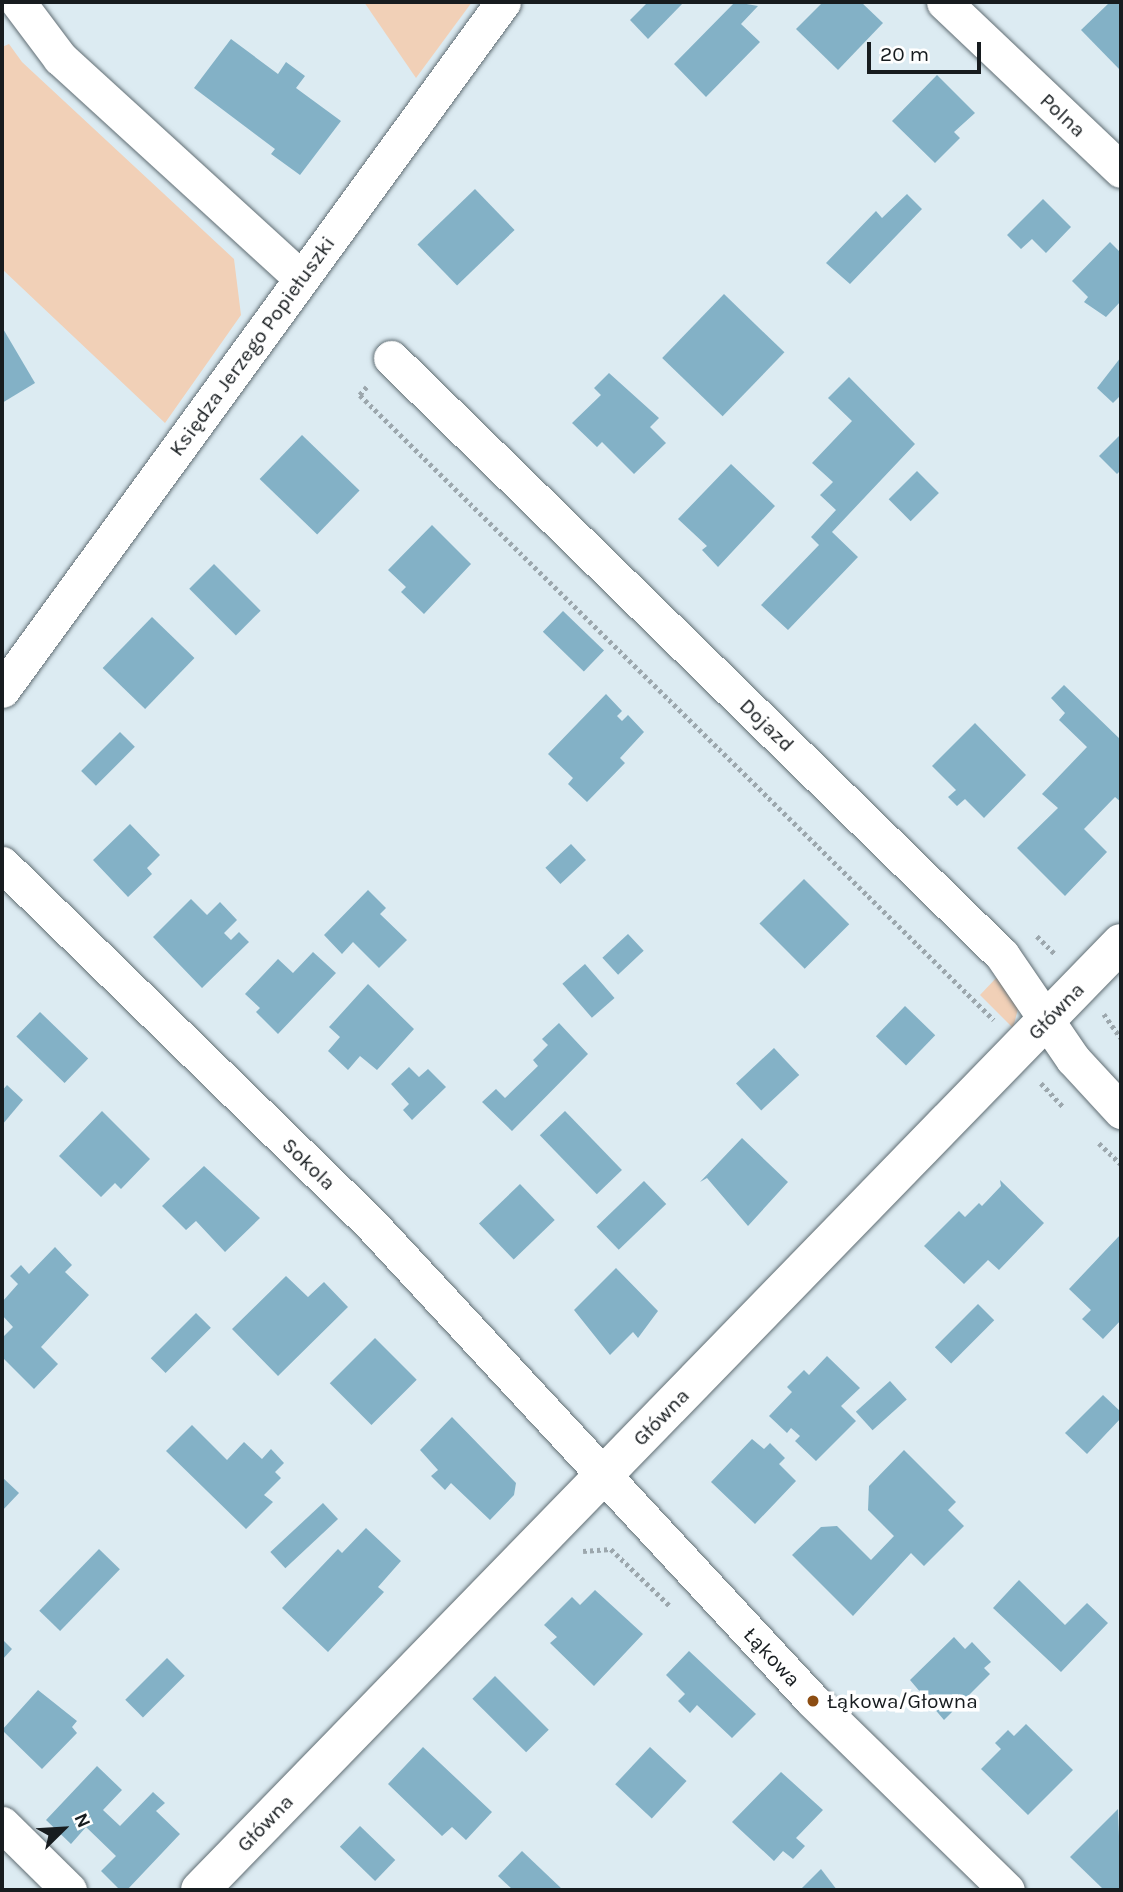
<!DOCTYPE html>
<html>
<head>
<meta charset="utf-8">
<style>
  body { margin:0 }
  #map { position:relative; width:1123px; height:1892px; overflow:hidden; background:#dcebf2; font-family:Karla,sans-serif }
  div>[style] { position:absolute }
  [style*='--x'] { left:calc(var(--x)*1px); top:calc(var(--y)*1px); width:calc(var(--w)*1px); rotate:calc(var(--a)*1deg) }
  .green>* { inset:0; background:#f1d0b7 }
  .building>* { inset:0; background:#83b1c6; transform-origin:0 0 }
  .path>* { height:4.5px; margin-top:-2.25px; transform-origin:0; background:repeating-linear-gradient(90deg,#9ca7ad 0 3.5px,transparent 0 7px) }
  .roads { filter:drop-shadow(0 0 2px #616e74) drop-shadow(0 0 2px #616e74) }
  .minor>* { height:35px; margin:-17.5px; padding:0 17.5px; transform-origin:17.5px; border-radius:17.5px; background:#fff }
  .tertiary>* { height:38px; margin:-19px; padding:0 19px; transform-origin:19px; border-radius:19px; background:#fff }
  .dots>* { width:19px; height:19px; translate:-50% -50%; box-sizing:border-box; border:4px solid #fff; border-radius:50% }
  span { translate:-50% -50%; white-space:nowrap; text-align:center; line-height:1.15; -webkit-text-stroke:7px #fff; paint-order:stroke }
  .street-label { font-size:21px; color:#171c1f }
  .poi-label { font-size:21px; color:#171c1f }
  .left { translate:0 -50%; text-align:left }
  .frame { position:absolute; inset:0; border:4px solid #171c1f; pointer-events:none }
  .north { position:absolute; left:28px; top:1794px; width:70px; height:70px; -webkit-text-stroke:5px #fff; paint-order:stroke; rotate:66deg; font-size:19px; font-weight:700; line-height:28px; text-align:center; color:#171c1f }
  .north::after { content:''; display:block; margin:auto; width:24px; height:32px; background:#171c1f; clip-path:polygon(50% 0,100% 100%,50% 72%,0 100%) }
  .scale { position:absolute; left:867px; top:42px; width:114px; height:32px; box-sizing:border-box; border:4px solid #171c1f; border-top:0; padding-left:9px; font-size:21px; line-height:24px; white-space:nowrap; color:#171c1f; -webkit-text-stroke:5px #fff; paint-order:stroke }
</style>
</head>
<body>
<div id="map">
  <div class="green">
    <div style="clip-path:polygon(364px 2px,472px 2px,416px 78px)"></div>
    <div style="clip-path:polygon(9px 44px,22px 62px,234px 259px,241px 315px,165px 423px,2px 269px,2px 47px)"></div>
    <div style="clip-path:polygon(998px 976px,1018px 1009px,1013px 1028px,980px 995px)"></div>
  </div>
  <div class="building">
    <div style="clip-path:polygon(648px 2px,684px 2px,648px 39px,630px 20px)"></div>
    <div style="clip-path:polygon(735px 2px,758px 6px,741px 24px,760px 42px,706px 97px,674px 64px)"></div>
    <div style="clip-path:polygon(823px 2px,861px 2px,883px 23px,838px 70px,796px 29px)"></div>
    <div style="clip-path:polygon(1110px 2px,1121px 2px,1121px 71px,1081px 30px)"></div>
    <div style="clip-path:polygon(231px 39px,278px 74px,286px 62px,305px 76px,296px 88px,341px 121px,300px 175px,271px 154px,275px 149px,194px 88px)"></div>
    <div style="clip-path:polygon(937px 75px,975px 113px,954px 132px,960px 138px,935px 163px,892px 121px)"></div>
    <div style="left:475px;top:189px;width:57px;height:80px;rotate:46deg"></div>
    <div style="clip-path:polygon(907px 194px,922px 209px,850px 284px,826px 263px,876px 211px,882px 218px)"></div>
    <div style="clip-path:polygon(1043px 199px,1071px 227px,1046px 253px,1032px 239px,1021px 249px,1007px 235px)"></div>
    <div style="clip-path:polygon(1110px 242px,1121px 253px,1121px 301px,1106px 317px,1084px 302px,1088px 297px,1072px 281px)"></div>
    <div style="left:724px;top:294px;width:84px;height:89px;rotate:44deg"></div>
    <div style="clip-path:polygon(2px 327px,35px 383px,2px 403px)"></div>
    <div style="clip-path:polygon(1121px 357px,1121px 395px,1113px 403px,1097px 388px)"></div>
    <div style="clip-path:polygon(609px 373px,659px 418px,650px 427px,666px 443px,634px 474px,602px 442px,597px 447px,572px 423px,601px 395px,594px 388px)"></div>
    <div style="clip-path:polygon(849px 377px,915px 444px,832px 532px,858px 557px,788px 630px,761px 605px,819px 545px,811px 537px,836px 510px,820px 495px,833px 482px,812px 463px,852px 421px,828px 398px)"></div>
    <div style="clip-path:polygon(1121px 434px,1121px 470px,1117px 474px,1099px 456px)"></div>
    <div style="left:302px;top:435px;width:80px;height:61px;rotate:44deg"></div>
    <div style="clip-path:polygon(731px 464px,775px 506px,718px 567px,702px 550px,707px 546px,678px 519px)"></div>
    <div style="left:917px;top:471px;width:31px;height:40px;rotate:45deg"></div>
    <div style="clip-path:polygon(432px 525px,471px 564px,424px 614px,401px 592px,406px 587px,388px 570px)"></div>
    <div style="left:214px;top:564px;width:66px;height:35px;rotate:45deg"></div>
    <div style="left:563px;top:611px;width:57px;height:29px;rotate:44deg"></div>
    <div style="left:152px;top:617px;width:59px;height:71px;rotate:44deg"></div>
    <div style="clip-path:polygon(1064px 685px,1121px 740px,1121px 802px,1115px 797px,1084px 829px,1107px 852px,1065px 896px,1017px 848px,1058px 808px,1042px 794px,1087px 747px,1059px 720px,1065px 713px,1051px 698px)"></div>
    <div style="clip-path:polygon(606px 694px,622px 711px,617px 716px,622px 721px,628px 715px,644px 732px,620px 758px,625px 763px,587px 802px,568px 784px,573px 778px,548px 754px)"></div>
    <div style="clip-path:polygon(975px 723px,1026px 775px,984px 818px,965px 799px,957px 806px,948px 797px,956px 790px,932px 766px)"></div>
    <div style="left:120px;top:732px;width:21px;height:55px;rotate:45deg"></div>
    <div style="clip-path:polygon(130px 824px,160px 855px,147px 868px,152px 874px,128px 897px,93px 860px)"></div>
    <div style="left:571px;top:844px;width:22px;height:35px;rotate:47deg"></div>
    <div style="left:804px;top:879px;width:64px;height:63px;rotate:45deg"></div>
    <div style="clip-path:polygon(368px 890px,386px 908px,380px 914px,407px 940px,379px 968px,353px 942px,342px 954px,324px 935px)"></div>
    <div style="clip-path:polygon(191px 899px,207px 915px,220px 902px,237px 920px,224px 933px,231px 940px,239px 932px,249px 942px,202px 988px,153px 937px)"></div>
    <div style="left:628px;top:934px;width:23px;height:35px;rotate:47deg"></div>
    <div style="clip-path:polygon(313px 952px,336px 973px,278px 1034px,256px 1012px,260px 1008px,245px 994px,278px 959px,293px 973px)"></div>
    <div style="left:585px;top:964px;width:45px;height:30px;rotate:49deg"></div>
    <div style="clip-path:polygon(368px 984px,414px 1029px,377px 1070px,360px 1056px,348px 1070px,328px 1051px,340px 1037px,329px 1027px)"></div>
    <div style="left:905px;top:1006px;width:42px;height:42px;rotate:44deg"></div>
    <div style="left:40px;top:1012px;width:67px;height:34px;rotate:44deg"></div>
    <div style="clip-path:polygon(559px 1023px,588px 1054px,512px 1131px,482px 1102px,496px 1089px,505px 1098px,538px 1066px,533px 1060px,548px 1045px,542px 1039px)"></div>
    <div style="left:774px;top:1048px;width:37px;height:52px;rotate:47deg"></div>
    <div style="clip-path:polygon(409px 1067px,419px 1077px,428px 1069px,446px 1087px,412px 1120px,403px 1110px,409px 1104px,391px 1084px)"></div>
    <div style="clip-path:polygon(7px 1085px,23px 1100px,2px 1125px,2px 1091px)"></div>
    <div style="clip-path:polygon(102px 1111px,150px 1159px,121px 1189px,115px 1183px,101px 1197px,59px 1156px)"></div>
    <div style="left:565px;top:1111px;width:82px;height:35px;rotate:46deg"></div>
    <div style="clip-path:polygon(742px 1138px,788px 1182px,748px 1226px,707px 1178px,700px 1182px)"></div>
    <div style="clip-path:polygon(204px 1166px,260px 1218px,225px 1252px,196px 1221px,186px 1230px,162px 1206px)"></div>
    <div style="clip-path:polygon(1000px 1180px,1044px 1223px,999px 1270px,988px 1260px,964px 1284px,924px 1246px,959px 1211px,965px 1217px,979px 1203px,982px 1206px,1001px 1186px)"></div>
    <div style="left:644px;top:1181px;width:32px;height:66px;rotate:46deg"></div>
    <div style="left:520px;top:1184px;width:50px;height:57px;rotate:46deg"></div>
    <div style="clip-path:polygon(1121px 1234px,1121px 1320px,1103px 1339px,1082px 1319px,1091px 1310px,1069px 1289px)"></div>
    <div style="clip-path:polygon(55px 1247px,72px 1265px,65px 1272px,89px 1295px,41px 1347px,58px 1364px,34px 1389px,2px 1357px,2px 1338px,13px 1327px,2px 1315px,2px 1302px,18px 1284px,10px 1276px,21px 1265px,29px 1274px)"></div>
    <div style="clip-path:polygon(616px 1268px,658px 1311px,638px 1338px,633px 1332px,610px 1355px,574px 1310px)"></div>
    <div style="clip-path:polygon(286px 1276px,308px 1297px,324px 1282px,348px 1307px,278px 1376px,232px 1329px)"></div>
    <div style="left:978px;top:1304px;width:23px;height:61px;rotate:45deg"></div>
    <div style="left:196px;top:1313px;width:21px;height:64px;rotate:45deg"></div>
    <div style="left:375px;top:1338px;width:59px;height:64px;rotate:45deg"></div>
    <div style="clip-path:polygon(827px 1356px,860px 1388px,841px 1406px,856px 1421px,816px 1461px,795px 1441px,800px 1436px,791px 1428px,787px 1433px,769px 1416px,792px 1392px,787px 1387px,804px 1370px,809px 1375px)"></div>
    <div style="left:890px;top:1381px;width:25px;height:46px;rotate:48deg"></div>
    <div style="clip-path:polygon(1103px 1395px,1121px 1412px,1121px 1418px,1087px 1454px,1065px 1433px)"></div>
    <div style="clip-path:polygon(452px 1417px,516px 1483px,514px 1495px,490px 1520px,451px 1483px,445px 1490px,431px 1476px,438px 1470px,420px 1450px)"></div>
    <div style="clip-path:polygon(192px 1425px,227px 1460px,244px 1442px,262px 1459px,271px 1449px,284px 1463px,275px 1472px,281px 1478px,264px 1495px,273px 1502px,246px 1529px,166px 1451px)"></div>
    <div style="clip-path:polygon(752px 1439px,764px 1449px,770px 1443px,785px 1458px,779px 1464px,796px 1481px,755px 1524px,711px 1482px)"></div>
    <div style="clip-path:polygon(904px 1450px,956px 1502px,948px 1510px,964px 1526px,924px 1566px,911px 1553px,853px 1616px,792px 1555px,821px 1527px,837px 1526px,871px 1560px,894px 1536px,868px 1510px,869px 1486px)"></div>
    <div style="clip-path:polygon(2px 1477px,19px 1493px,2px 1511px)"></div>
    <div style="left:323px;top:1503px;width:22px;height:72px;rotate:47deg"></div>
    <div style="clip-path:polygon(366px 1528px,401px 1561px,378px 1587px,384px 1592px,328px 1652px,282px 1608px,338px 1549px,342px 1553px)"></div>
    <div style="left:99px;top:1549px;width:29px;height:86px;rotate:44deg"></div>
    <div style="clip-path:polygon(1019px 1580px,1065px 1625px,1087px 1603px,1108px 1623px,1061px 1672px,993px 1608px)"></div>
    <div style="clip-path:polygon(595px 1590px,643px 1634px,594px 1686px,550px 1643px,557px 1637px,544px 1625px,572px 1597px,580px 1605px)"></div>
    <div style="clip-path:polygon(954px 1637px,965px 1649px,972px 1642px,991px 1662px,984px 1668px,990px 1674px,944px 1720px,910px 1680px)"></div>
    <div style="clip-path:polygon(2px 1639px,12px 1649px,2px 1660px)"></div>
    <div style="clip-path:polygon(689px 1651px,756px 1714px,732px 1738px,697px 1705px,690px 1713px,678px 1701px,685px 1694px,666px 1675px)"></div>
    <div style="left:167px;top:1658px;width:25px;height:59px;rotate:45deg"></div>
    <div style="left:495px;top:1676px;width:76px;height:32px;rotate:45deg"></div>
    <div style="clip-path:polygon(38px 1690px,77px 1721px,72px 1727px,77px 1733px,42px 1769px,2px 1730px)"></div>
    <div style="clip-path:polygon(1026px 1724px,1073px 1770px,1028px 1815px,981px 1769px,1001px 1749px,995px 1743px,1008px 1730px,1014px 1736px)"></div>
    <div style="clip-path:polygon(423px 1747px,492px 1812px,466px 1840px,452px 1827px,442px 1836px,388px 1784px)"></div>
    <div style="left:650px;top:1747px;width:50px;height:51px;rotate:43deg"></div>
    <div style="clip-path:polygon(97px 1766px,122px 1790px,103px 1810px,120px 1826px,153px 1792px,165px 1803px,156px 1811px,180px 1834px,127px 1890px,120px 1890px,101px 1871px,116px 1856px,86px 1827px,71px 1844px,46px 1820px)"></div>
    <div style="clip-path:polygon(781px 1772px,823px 1810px,796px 1838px,805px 1846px,793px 1859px,783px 1851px,774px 1861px,732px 1822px)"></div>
    <div style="clip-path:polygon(1118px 1809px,1121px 1890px,1104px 1890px,1070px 1857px)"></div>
    <div style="left:360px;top:1826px;width:49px;height:29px;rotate:44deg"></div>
    <div style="clip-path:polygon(522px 1851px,563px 1890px,513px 1890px,498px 1876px)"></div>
    <div style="clip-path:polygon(821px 1869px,837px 1890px,800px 1890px)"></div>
  </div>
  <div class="path">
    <div style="--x:367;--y:387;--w:11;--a:131"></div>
    <div style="--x:360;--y:395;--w:890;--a:44.59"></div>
    <div style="--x:1037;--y:936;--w:25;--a:45"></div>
    <div style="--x:1104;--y:1014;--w:29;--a:55"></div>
    <div style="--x:1041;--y:1083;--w:33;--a:47"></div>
    <div style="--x:1099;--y:1143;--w:30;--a:44"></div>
    <div style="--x:583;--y:1551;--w:28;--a:-4"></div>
    <div style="--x:611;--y:1549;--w:82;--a:44"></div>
  </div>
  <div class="roads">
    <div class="minor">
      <div style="--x:18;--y:2;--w:70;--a:53.1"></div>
      <div style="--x:60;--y:58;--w:326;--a:42.4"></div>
      <div style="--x:944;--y:2;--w:244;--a:43.5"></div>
      <div style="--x:391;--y:358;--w:854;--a:44.34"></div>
      <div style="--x:1002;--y:955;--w:126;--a:55.7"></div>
      <div style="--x:1073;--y:1059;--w:71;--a:47.3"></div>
      <div style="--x:2;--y:690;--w:851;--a:-53.94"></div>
      <div style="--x:2;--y:864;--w:516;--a:44.29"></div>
      <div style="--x:371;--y:1224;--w:650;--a:47.18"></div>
      <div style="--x:813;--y:1701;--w:271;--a:44.3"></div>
      <div style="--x:2;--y:1824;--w:94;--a:44.6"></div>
    </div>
    <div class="tertiary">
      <div style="--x:200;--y:1890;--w:1321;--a:-45.8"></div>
    </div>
  </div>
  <div class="dots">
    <div style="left:813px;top:1701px;background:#8c4d12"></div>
  </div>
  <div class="street-label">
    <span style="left:1063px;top:115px;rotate:43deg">Polna</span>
    <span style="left:252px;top:346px;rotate:-54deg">Księdza Jerzego Popiełuszki</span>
    <span style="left:767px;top:725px;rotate:44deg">Dojazd</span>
    <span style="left:1056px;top:1011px;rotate:-46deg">Główna</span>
    <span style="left:309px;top:1164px;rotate:44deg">Sokola</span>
    <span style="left:661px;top:1417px;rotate:-46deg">Główna</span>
    <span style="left:772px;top:1657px;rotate:47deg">Łąkowa</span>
    <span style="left:265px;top:1823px;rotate:-46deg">Główna</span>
  </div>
  <div class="poi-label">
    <span class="left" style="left:827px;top:1701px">Łąkowa/Głowna</span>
  </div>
  <div class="frame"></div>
  <div class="north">N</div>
  <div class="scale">20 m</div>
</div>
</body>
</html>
